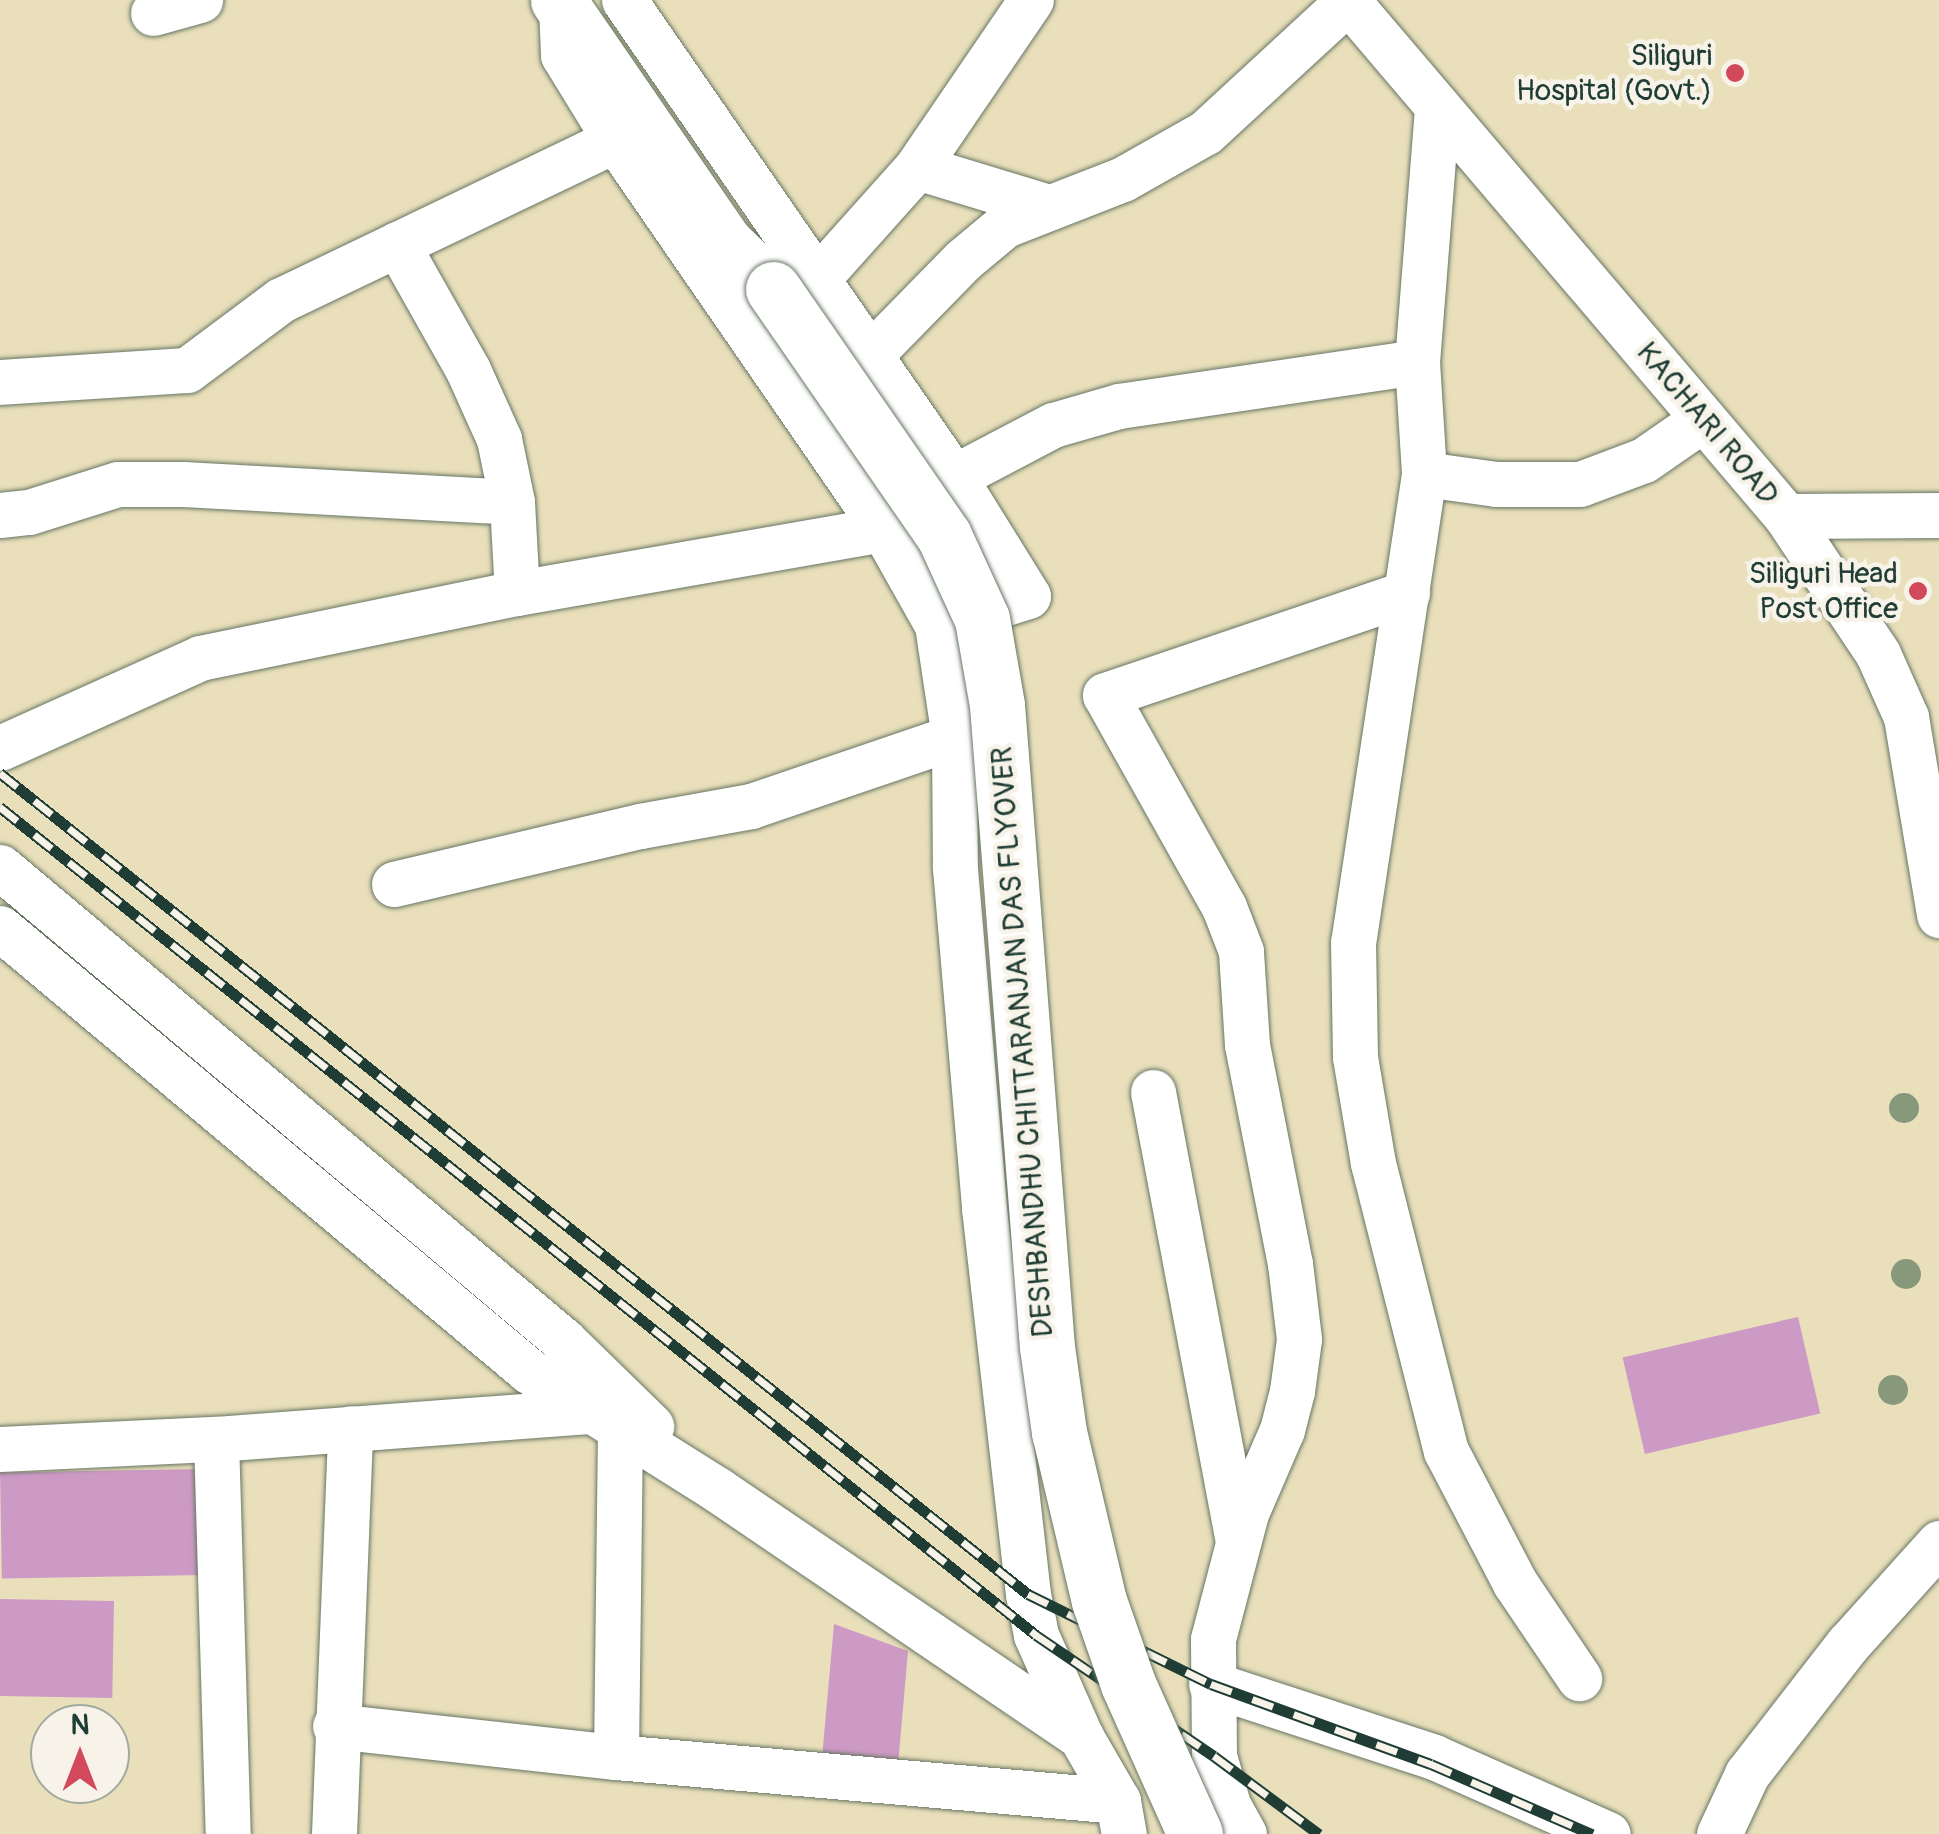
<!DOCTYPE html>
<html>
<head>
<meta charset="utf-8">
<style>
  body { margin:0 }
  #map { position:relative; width:1939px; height:1834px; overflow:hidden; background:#e9dfbb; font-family:Pangolin,sans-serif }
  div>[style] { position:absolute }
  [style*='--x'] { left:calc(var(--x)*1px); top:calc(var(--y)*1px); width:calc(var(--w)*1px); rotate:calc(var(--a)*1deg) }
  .building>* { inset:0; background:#cd9ac5; transform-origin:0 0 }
  .roads { filter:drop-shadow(0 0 2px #667663) drop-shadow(0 0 2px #667663) }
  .minor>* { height:45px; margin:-22.5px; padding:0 22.5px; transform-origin:22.5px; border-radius:22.5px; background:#fff }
  .major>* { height:55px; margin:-27.5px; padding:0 27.5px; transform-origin:27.5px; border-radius:27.5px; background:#fff }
  .rail>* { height:11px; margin-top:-5.5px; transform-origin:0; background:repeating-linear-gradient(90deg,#f7f3e8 0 22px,#1f3d34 0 44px); box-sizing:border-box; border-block:2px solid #1f3d34 }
  .bridges { filter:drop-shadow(0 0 2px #667663) drop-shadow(0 0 2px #667663) }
  .major-bridge>* { height:55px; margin:-27.5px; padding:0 27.5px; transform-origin:27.5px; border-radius:27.5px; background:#fff }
  .trees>* { width:30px; height:30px; margin:-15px; border-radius:50%; background:#88997b }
  .dots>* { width:28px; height:28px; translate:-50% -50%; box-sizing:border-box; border:5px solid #f7f3e8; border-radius:50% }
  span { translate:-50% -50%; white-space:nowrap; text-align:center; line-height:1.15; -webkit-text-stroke:9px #f7f3e8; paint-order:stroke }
  .poi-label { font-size:30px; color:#1f3d34 }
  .right { translate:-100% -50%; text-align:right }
  .street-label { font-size:30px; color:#1f3d34 }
  .north { position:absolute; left:30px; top:1704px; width:100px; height:100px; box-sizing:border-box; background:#f7f3e8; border:2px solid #a1aaa0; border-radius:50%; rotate:0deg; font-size:28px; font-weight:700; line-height:40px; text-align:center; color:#1f3d34 }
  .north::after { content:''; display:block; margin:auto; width:35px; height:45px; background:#d1495b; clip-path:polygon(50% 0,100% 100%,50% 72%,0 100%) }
</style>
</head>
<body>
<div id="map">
  <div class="building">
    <div style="left:1798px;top:1317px;width:99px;height:180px;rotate:77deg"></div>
    <div style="left:201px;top:1469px;width:106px;height:201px;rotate:89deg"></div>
    <div style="left:0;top:1599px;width:114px;height:97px;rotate:1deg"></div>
    <div style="clip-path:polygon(834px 1624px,908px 1651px,898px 1765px,822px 1758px)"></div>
  </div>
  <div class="roads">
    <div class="minor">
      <div style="--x:624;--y:0;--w:580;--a:55.32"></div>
      <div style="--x:954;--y:477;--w:140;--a:58.1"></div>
      <div style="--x:1028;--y:596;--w:83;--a:162.4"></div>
      <div style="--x:1347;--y:0;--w:677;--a:49.61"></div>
      <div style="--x:1786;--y:516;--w:166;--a:56.3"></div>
      <div style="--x:1878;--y:654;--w:69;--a:66"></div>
      <div style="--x:1906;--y:717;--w:201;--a:80.5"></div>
      <div style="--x:561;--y:5;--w:50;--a:87.7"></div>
      <div style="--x:563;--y:55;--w:100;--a:58.5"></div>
      <div style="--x:615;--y:140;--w:472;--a:55.4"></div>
      <div style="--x:883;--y:529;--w:110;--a:60.6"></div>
      <div style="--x:937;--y:625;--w:113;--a:81.4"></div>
      <div style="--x:954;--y:737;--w:131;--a:89.6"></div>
      <div style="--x:955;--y:868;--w:341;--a:85.1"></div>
      <div style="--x:984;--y:1208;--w:388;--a:83.5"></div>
      <div style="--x:1028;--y:1594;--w:42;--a:79"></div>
      <div style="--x:1036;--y:1635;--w:111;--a:66.2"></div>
      <div style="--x:1081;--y:1737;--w:74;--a:60"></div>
      <div style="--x:1118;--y:1801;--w:34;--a:80"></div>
      <div style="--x:153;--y:13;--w:49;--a:-15.5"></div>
      <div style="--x:1437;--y:108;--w:255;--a:94.5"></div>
      <div style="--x:1417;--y:362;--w:112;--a:86.4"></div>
      <div style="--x:1424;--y:474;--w:473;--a:98.6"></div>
      <div style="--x:1353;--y:942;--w:115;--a:89"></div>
      <div style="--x:1355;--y:1057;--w:108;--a:80.4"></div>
      <div style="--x:1373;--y:1163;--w:297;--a:75.8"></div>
      <div style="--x:1446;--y:1451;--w:149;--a:62.4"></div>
      <div style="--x:1515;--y:1583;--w:115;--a:56"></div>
      <div style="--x:917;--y:167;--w:134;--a:16.9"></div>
      <div style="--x:397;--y:244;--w:145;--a:60.6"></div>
      <div style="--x:468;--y:370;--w:76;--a:65.8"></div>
      <div style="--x:499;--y:439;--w:64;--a:78.3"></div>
      <div style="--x:512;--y:502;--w:91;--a:86.9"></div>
      <div style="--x:817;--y:279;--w:150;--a:-48.2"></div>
      <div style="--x:917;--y:167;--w:202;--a:-55.7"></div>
      <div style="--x:869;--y:356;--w:134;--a:-45.6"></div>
      <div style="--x:963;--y:260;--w:55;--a:-39.8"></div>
      <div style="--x:1005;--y:225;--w:127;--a:-21.3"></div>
      <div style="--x:1123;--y:179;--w:95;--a:-29.5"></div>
      <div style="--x:1206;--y:132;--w:193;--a:-42.7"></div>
      <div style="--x:0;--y:382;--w:187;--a:-3.7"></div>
      <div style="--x:187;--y:370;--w:117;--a:-36.7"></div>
      <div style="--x:281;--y:300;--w:370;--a:-25.6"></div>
      <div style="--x:1424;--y:474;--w:73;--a:7.9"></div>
      <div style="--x:1496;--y:484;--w:84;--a:0"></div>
      <div style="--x:1580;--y:484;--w:68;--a:-20.6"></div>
      <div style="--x:1644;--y:460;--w:72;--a:-34.8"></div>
      <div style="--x:954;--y:477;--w:112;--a:-27.7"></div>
      <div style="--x:1053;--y:425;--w:69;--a:-16.1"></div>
      <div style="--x:1119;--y:406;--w:301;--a:-8.4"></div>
      <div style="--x:0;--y:515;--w:29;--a:-6"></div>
      <div style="--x:29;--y:512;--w:93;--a:-17.5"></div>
      <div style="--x:118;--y:484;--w:65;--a:0"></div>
      <div style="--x:183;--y:484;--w:329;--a:3.1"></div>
      <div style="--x:1786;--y:516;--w:153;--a:-0.4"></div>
      <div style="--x:0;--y:748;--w:219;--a:-24.2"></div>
      <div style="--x:200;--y:658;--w:324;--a:-11.6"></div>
      <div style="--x:517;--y:593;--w:372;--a:-9.9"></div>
      <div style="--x:0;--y:867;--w:737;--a:40.04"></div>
      <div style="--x:564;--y:1341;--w:122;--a:44.3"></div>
      <div style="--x:394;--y:884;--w:253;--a:-13.3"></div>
      <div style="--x:640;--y:826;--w:113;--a:-10.2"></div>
      <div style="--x:751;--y:806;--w:214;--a:-18.8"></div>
      <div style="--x:0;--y:928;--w:690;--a:39.94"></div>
      <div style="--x:529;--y:1371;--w:223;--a:32.2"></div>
      <div style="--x:718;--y:1490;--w:439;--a:34.2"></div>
      <div style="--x:1153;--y:1092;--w:452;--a:79.3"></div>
      <div style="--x:216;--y:1439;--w:395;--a:88.3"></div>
      <div style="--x:0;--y:1449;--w:216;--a:-2.7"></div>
      <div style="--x:216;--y:1439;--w:377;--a:-4.3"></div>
      <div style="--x:1211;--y:1684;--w:235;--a:18.1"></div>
      <div style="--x:1434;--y:1757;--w:190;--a:23.9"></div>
      <div style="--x:335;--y:1726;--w:283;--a:6.3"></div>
      <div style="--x:616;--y:1757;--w:504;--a:5.01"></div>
      <div style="--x:616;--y:1757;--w:328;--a:-89.3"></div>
      <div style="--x:334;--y:1834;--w:406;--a:-87.7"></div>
      <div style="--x:1244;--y:1834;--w:33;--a:-119"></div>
      <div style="--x:1228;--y:1805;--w:51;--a:-105.9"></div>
      <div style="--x:1214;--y:1756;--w:117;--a:-90.5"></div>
      <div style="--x:1213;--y:1639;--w:130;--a:-75.3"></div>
      <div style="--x:1246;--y:1513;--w:90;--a:-66.6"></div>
      <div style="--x:1282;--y:1430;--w:40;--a:-75.6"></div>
      <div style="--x:1292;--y:1391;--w:52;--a:-82.3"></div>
      <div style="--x:1299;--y:1339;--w:76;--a:-96.8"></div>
      <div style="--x:1290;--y:1264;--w:223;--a:-101.1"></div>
      <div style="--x:1247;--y:1045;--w:94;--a:-93.7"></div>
      <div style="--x:1241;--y:951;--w:47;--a:-111.1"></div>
      <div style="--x:1224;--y:907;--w:243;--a:-119.3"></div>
      <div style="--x:1105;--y:695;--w:319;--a:-18.7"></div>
      <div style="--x:1719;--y:1834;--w:66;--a:-65"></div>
      <div style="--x:1747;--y:1774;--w:165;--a:-52.2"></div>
      <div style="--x:1848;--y:1644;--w:136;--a:-48"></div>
    </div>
    <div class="major">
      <div style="--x:558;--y:0;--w:296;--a:55.5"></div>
      <div style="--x:726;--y:244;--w:65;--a:43.8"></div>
    </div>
  </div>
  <div class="rail">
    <div style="--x:0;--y:773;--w:1316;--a:38.61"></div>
    <div style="--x:1028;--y:1594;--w:204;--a:26.2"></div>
    <div style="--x:1211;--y:1684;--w:234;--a:20"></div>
    <div style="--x:1431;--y:1764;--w:176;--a:23.5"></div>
    <div style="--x:0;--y:807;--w:1326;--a:38.63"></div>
    <div style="--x:1036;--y:1635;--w:215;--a:34.2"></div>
    <div style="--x:1214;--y:1756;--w:131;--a:36.6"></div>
  </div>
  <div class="bridges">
    <div class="major-bridge">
      <div style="--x:773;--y:289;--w:300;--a:55.3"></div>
      <div style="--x:944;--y:536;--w:91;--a:65.4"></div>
      <div style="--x:982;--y:619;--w:87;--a:80.1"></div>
      <div style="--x:997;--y:705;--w:644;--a:85.55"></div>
      <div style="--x:1047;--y:1347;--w:86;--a:82"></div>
      <div style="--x:1059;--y:1432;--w:174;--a:76.7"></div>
      <div style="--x:1099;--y:1601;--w:88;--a:70.7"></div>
      <div style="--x:1128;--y:1684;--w:164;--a:65.9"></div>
    </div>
  </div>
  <div class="trees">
    <div style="left:1904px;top:1108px"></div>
    <div style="left:1906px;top:1274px"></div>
    <div style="left:1893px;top:1390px"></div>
  </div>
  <div class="dots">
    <div style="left:1735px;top:73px;background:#d1495b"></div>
    <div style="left:1918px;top:591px;background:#d1495b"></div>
  </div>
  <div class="poi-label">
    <span class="right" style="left:1712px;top:73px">Siliguri<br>Hospital (Govt.)</span>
    <span class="right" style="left:1898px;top:591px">Siliguri Head<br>Post Office</span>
  </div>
  <div class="street-label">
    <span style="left:1707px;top:424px;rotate:50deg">KACHARI ROAD</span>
    <span style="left:1023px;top:1042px;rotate:-94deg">DESHBANDHU CHITTARANJAN DAS FLYOVER</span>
  </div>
  <div class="north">N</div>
</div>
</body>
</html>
